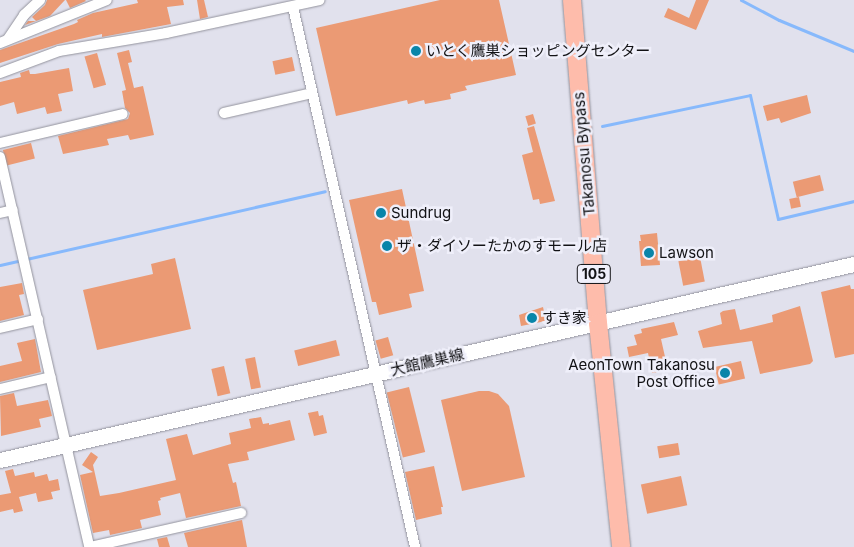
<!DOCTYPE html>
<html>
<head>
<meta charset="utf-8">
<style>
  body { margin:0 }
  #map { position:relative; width:854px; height:547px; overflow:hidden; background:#e1e1ed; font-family:Inter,"Noto Sans JP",sans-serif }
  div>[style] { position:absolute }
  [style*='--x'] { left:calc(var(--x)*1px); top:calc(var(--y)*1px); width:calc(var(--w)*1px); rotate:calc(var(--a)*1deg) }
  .stream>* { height:3px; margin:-1.5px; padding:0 1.5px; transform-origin:1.5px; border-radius:1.5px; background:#87b9fc }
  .building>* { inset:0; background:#eb9a74; transform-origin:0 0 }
  .roads { filter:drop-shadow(0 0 1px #93939d) drop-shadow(0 0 1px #93939d) }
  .minor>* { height:10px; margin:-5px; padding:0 5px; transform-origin:5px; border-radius:5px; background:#fff }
  .secondary>* { height:15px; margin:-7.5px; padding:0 7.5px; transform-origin:7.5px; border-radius:7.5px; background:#fff }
  .trunk>* { height:18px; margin:-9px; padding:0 9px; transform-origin:9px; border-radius:9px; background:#febcab }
  .dots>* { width:14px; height:14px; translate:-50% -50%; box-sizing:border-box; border:2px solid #efeffa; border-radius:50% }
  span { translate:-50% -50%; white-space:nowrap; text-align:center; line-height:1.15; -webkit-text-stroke:5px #efeffa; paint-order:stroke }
  .shield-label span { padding:1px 4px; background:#efeffa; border:1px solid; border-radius:4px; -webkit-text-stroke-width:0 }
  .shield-label { font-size:14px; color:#121215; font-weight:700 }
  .poi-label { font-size:15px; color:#121215 }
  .left { translate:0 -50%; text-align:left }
  .right { translate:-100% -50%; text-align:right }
  .street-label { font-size:15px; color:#121215 }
</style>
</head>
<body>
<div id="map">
  <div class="stream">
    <div style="--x:741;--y:0;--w:43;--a:27.8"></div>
    <div style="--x:779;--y:20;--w:81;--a:22.5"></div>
    <div style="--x:602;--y:126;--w:151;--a:-11.8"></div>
    <div style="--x:750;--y:95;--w:127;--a:77.3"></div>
    <div style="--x:778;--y:219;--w:78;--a:-13.3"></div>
    <div style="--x:0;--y:265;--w:333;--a:-12.8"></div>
  </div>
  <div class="building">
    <div style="clip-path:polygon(47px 0,65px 0,50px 16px,25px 25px,28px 21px,36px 21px,32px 17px,45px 5px)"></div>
    <div style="clip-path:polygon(66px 0,85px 0,86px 1px,70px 8px)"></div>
    <div style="clip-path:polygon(137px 0,183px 0,184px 5px,167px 7px,171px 24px,102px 37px,102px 34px,58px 44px,0 63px,0 50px,74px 24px,78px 22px,77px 20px,93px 13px,138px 3px)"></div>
    <div style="clip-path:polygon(197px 0,204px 0,208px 17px,200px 19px)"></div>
    <div style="clip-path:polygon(440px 0,499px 0,516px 75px,465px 86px,467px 90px,450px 94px,451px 99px,425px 104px,424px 100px,408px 104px,407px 100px,336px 116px,316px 28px)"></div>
    <div style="clip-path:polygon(696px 0,709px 0,696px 30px,664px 17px,668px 8px,689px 18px)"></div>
    <div style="clip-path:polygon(129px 50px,132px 62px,128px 63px,134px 88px,143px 86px,154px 135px,130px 140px,128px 135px,107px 139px,109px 145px,63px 154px,58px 136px,128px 119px,130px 113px,125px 108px,122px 91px,126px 90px,117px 53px)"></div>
    <div style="left:97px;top:53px;width:33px;height:13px;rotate:74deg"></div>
    <div style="left:292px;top:57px;width:14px;height:20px;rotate:78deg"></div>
    <div style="clip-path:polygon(69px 68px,73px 91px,58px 94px,62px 111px,47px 114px,45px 107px,17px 114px,14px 102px,0 106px,0 82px,21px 77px,20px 73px,29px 70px,30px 74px,35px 74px)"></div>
    <div style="clip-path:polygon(807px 95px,811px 113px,781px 123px,779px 118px,767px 121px,763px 106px)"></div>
    <div style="left:533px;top:114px;width:10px;height:8px;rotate:73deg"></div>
    <div style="clip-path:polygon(534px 126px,555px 201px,540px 204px,539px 199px,533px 200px,522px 155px,533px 152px,527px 128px)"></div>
    <div style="left:31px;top:143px;width:16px;height:29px;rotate:76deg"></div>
    <div style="left:820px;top:175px;width:16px;height:28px;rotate:76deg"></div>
    <div style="clip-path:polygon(402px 189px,424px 291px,409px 294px,412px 307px,410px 308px,379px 315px,376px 302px,372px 302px,349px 200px)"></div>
    <div style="left:799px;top:197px;width:10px;height:10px;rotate:79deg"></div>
    <div style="clip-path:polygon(657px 233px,660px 265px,641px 266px,639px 241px,641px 241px,640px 235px)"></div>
    <div style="left:700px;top:257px;width:25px;height:22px;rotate:79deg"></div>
    <div style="clip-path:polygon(175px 258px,191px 329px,97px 350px,83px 290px,153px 274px,151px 264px)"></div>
    <div style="clip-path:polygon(22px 283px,24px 294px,19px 295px,24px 315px,0 321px,0 287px)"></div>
    <div style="clip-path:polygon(850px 285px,851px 289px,854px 289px,854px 354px,835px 358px,821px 292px)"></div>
    <div style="clip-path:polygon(800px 306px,813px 361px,810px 364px,760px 374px,752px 341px,703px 348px,698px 331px,722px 324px,720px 313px,723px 311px,735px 309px,740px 330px,773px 322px,772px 315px)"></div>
    <div style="clip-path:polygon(543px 307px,546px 321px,521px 326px,519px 315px)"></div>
    <div style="clip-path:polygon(674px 322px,678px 335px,661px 339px,668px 370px,652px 373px,648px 353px,629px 357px,627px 347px,637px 345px,634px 335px,642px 333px,641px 329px)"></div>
    <div style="left:388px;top:337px;width:19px;height:13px;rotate:74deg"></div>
    <div style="clip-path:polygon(35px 339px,41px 372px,0 382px,0 366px,22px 361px,17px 343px)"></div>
    <div style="left:336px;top:340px;width:16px;height:43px;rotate:76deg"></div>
    <div style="left:255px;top:357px;width:31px;height:10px;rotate:79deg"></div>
    <div style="left:741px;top:361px;width:18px;height:27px;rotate:77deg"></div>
    <div style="left:224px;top:366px;width:28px;height:13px;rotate:77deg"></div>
    <div style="left:409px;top:387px;width:67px;height:23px;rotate:76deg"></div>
    <div style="clip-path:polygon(479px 391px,489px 391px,498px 394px,509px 406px,525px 477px,462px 491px,441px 400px)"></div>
    <div style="clip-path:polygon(14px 393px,17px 406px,48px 400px,52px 416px,39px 419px,41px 427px,1px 436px,0 396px)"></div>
    <div style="clip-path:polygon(318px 411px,319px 416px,323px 415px,327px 433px,314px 436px,308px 413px)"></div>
    <div style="clip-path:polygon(261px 417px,263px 424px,269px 423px,269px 425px,290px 420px,295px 440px,247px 452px,249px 460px,228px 464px,233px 483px,236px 482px,241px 506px,186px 518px,180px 493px,160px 498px,161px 500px,158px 501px,161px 515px,140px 520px,142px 528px,110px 535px,109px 530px,93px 533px,80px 475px,93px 472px,82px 465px,91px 452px,98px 457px,93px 465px,100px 496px,119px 493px,176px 480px,166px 439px,187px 434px,193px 455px,231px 444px,229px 433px,251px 428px,249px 419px)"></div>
    <div style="left:678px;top:443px;width:12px;height:21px;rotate:81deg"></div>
    <div style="clip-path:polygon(434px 466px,443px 507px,441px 507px,442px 514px,416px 520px,405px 472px)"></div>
    <div style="clip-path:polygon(13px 469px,15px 476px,34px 472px,35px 477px,47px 474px,49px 481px,58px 479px,60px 490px,51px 492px,53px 499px,38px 502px,36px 493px,19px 497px,23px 511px,14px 513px,13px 509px,0 512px,0 495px,11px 493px,5px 471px)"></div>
    <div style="left:681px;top:476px;width:30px;height:41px;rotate:78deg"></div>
    <div style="clip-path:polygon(242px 520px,247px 547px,188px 547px,184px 533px)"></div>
    <div style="clip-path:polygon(167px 537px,170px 547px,159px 547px,157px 539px)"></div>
  </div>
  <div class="roads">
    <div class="minor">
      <div style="--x:293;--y:7;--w:554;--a:77.27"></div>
      <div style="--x:8;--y:39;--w:29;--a:-56"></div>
      <div style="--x:24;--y:15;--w:22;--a:-43"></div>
      <div style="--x:0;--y:43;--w:115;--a:-21.9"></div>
      <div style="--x:0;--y:73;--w:63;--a:-20.4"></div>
      <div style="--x:59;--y:51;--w:109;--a:-9.5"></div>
      <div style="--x:166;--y:33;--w:157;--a:-12.1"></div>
      <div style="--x:224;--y:113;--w:90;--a:-12.8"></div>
      <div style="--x:0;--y:143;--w:126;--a:-13.3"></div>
      <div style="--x:0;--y:157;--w:400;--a:77.1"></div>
      <div style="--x:0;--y:213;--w:13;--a:-13"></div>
      <div style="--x:0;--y:328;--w:39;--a:-13"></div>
      <div style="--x:0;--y:389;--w:52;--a:-13.2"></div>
      <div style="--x:90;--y:547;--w:155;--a:-12.7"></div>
    </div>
    <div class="secondary">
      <div style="--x:0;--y:460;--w:876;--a:-12.93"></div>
    </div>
    <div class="trunk">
      <div style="--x:572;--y:0;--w:324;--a:85.4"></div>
      <div style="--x:598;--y:323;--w:225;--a:84.1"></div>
    </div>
  </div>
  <div class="dots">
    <div style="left:416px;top:51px;background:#0985a9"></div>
    <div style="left:381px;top:213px;background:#0985a9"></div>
    <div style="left:387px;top:246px;background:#0985a9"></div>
    <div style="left:649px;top:253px;background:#0985a9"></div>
    <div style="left:532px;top:318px;background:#0985a9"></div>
    <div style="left:725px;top:373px;background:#0985a9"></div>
  </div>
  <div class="shield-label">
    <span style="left:594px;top:274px">105</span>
  </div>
  <div class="poi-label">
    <span class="left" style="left:426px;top:51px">いとく鷹巣ショッピングセンター</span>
    <span class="left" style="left:391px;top:213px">Sundrug</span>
    <span class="left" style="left:397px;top:246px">ザ・ダイソーたかのすモール店</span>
    <span class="left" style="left:659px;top:253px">Lawson</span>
    <span class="left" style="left:542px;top:318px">すき家</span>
    <span class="right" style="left:715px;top:373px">AeonTown Takanosu<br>Post Office</span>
  </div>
  <div class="street-label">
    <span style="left:584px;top:154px;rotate:-95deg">Takanosu Bypass</span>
    <span style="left:427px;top:362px;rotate:-13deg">大館鷹巣線</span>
  </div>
</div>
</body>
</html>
